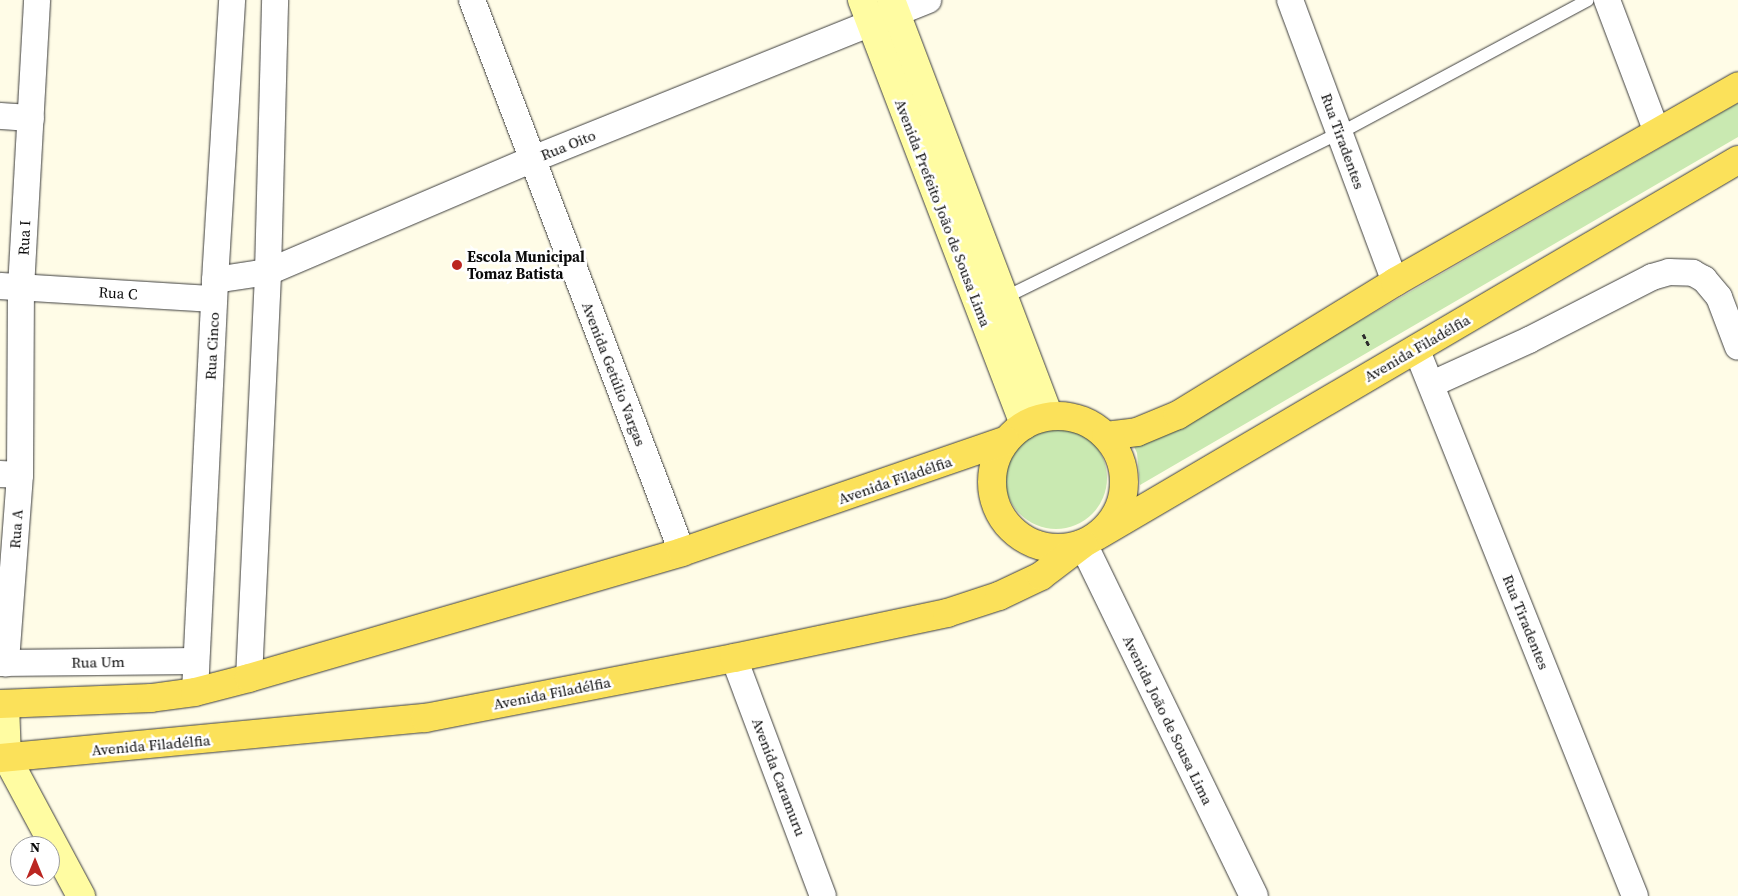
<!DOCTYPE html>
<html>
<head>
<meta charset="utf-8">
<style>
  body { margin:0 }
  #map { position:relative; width:1738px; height:896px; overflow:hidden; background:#fffce7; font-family:"Source Serif 4",serif }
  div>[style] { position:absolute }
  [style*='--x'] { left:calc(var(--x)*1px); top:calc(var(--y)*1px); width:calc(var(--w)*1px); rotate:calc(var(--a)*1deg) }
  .green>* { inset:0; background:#c9e9b1 }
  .round { border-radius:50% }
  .path>* { height:3px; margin-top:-1.5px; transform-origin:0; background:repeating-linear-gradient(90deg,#2c2c2c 0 5px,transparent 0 7.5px) }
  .roads { filter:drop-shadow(0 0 1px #3d3d3d) drop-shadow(0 0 1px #3d3d3d) }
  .service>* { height:12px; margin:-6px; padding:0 6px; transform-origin:6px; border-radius:6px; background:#fff }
  .minor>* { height:26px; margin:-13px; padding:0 13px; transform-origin:13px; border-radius:13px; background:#fff }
  .tertiary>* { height:28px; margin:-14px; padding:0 14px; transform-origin:14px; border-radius:14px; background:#fff }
  .secondary>* { height:28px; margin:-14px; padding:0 14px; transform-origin:14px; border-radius:14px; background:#fffca2 }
  .primary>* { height:28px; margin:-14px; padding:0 14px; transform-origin:14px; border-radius:14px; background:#fbe15a }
  .primary>.ring { margin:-14px; padding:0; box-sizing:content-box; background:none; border:28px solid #fbe15a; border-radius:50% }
  .dots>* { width:14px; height:14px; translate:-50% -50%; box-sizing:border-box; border:2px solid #fff; border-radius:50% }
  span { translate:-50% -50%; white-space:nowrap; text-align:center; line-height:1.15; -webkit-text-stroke:5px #fff; paint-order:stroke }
  .street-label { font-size:15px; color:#0a0a0a }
  .poi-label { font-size:15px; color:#0a0a0a; font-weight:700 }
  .left { translate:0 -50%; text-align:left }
  .north { position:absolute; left:10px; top:836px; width:50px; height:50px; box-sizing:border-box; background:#fff; border:1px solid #9d9d9d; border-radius:50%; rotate:0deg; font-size:14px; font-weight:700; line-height:20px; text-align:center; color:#0a0a0a }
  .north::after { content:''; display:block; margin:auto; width:18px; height:22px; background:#bb2621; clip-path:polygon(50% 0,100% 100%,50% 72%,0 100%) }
</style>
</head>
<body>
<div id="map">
  <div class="green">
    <div style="clip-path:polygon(1738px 103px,1738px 137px,1140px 485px,1137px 453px,1131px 440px,1163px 434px)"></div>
    <div class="round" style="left:1005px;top:427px;width:102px;height:102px"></div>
  </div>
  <div class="path">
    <div style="--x:1363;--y:334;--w:13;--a:63"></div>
  </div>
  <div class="roads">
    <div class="service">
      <div style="--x:1004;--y:298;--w:374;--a:-26.2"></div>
      <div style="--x:1340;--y:133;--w:281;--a:-28.2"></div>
    </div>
    <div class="minor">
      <div style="--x:472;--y:0;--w:591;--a:69.17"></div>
      <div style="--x:1290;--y:0;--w:301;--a:69.6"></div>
      <div style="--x:1607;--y:0;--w:141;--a:69.3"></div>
      <div style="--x:0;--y:116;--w:31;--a:4"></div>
      <div style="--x:215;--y:280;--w:54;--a:-8.6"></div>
      <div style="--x:268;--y:272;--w:288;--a:-23.1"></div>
      <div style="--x:533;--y:159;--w:426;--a:-21.9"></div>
      <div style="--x:0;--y:286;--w:214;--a:3.5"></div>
      <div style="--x:1416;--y:348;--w:590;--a:68.22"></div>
      <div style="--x:1432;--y:384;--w:107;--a:-24.4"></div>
      <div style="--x:1529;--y:340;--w:138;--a:-27.1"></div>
      <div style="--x:1652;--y:277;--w:18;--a:-16"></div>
      <div style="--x:1669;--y:272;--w:24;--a:2"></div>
      <div style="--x:1693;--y:273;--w:13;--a:29"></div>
      <div style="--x:1704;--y:279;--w:23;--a:50"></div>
      <div style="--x:1719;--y:297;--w:53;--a:69.2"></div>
      <div style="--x:0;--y:474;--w:20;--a:3"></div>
      <div style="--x:20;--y:475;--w:189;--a:94.3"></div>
      <div style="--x:20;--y:475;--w:187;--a:-89.7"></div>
      <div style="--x:21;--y:288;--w:288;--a:-86.8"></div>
      <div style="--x:734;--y:658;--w:254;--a:69.5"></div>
      <div style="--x:0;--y:663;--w:196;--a:-0.6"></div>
      <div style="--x:249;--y:678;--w:406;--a:-87.3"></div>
      <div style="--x:268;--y:272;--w:272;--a:-88.5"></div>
      <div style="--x:195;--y:692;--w:412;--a:-87.2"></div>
      <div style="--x:215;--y:280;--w:281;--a:-86.5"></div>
    </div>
    <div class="tertiary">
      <div style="--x:1083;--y:544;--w:391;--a:64.1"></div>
    </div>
    <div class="secondary">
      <div style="--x:862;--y:0;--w:455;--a:69.1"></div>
      <div style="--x:891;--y:0;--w:445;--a:69.2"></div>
      <div style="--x:5;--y:704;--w:54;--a:87.9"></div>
      <div style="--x:7;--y:758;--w:157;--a:61.8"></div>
    </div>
    <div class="primary">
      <div class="ring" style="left:992px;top:416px;width:104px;height:104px"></div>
      <div style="--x:1106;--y:436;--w:31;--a:-7"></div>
      <div style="--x:1137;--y:432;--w:44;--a:-22.5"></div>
      <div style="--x:1178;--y:415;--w:255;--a:-31.5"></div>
      <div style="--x:1395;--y:282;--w:395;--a:-29.7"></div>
      <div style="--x:1097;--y:536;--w:743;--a:-30.4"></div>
      <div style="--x:0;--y:704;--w:151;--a:-2.3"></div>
      <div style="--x:151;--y:698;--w:44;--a:-7.8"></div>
      <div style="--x:195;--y:692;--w:56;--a:-14.5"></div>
      <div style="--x:249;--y:678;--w:451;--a:-16.2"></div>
      <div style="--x:682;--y:552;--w:342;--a:-19"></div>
      <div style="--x:0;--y:758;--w:427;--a:-5.4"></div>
      <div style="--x:425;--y:718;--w:315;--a:-11"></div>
      <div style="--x:734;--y:658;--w:218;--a:-11.9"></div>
      <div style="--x:947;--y:613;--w:55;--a:-18.1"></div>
      <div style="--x:999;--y:596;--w:47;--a:-25.5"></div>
      <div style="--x:1041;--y:576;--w:53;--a:-37.3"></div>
    </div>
  </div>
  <div class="dots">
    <div style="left:457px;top:265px;background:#bb2621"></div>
  </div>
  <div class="street-label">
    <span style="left:1343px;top:141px;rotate:70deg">Rua Tiradentes</span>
    <span style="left:568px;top:145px;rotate:-22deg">Rua Oito</span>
    <span style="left:943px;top:213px;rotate:69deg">Avenida Prefeito João de Sousa Lima</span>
    <span style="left:24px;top:238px;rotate:-87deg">Rua I</span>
    <span style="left:118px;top:293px;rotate:3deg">Rua C</span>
    <span style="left:212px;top:346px;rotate:-87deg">Rua Cinco</span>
    <span style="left:1417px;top:348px;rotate:-30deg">Avenida Filadélfia</span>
    <span style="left:614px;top:374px;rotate:69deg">Avenida Getúlio Vargas</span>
    <span style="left:895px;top:480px;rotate:-19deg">Avenida Filadélfia</span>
    <span style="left:16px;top:529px;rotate:-86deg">Rua A</span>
    <span style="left:1526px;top:622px;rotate:68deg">Rua Tiradentes</span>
    <span style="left:98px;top:662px;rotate:-1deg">Rua Um</span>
    <span style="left:552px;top:693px;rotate:-11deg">Avenida Filadélfia</span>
    <span style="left:1168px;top:720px;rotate:64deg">Avenida João de Sousa Lima</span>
    <span style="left:151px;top:745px;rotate:-5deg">Avenida Filadélfia</span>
    <span style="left:779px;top:777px;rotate:69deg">Avenida Caramuru</span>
  </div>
  <div class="poi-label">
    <span class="left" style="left:467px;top:265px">Escola Municipal<br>Tomaz Batista</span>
  </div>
  <div class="north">N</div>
</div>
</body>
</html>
